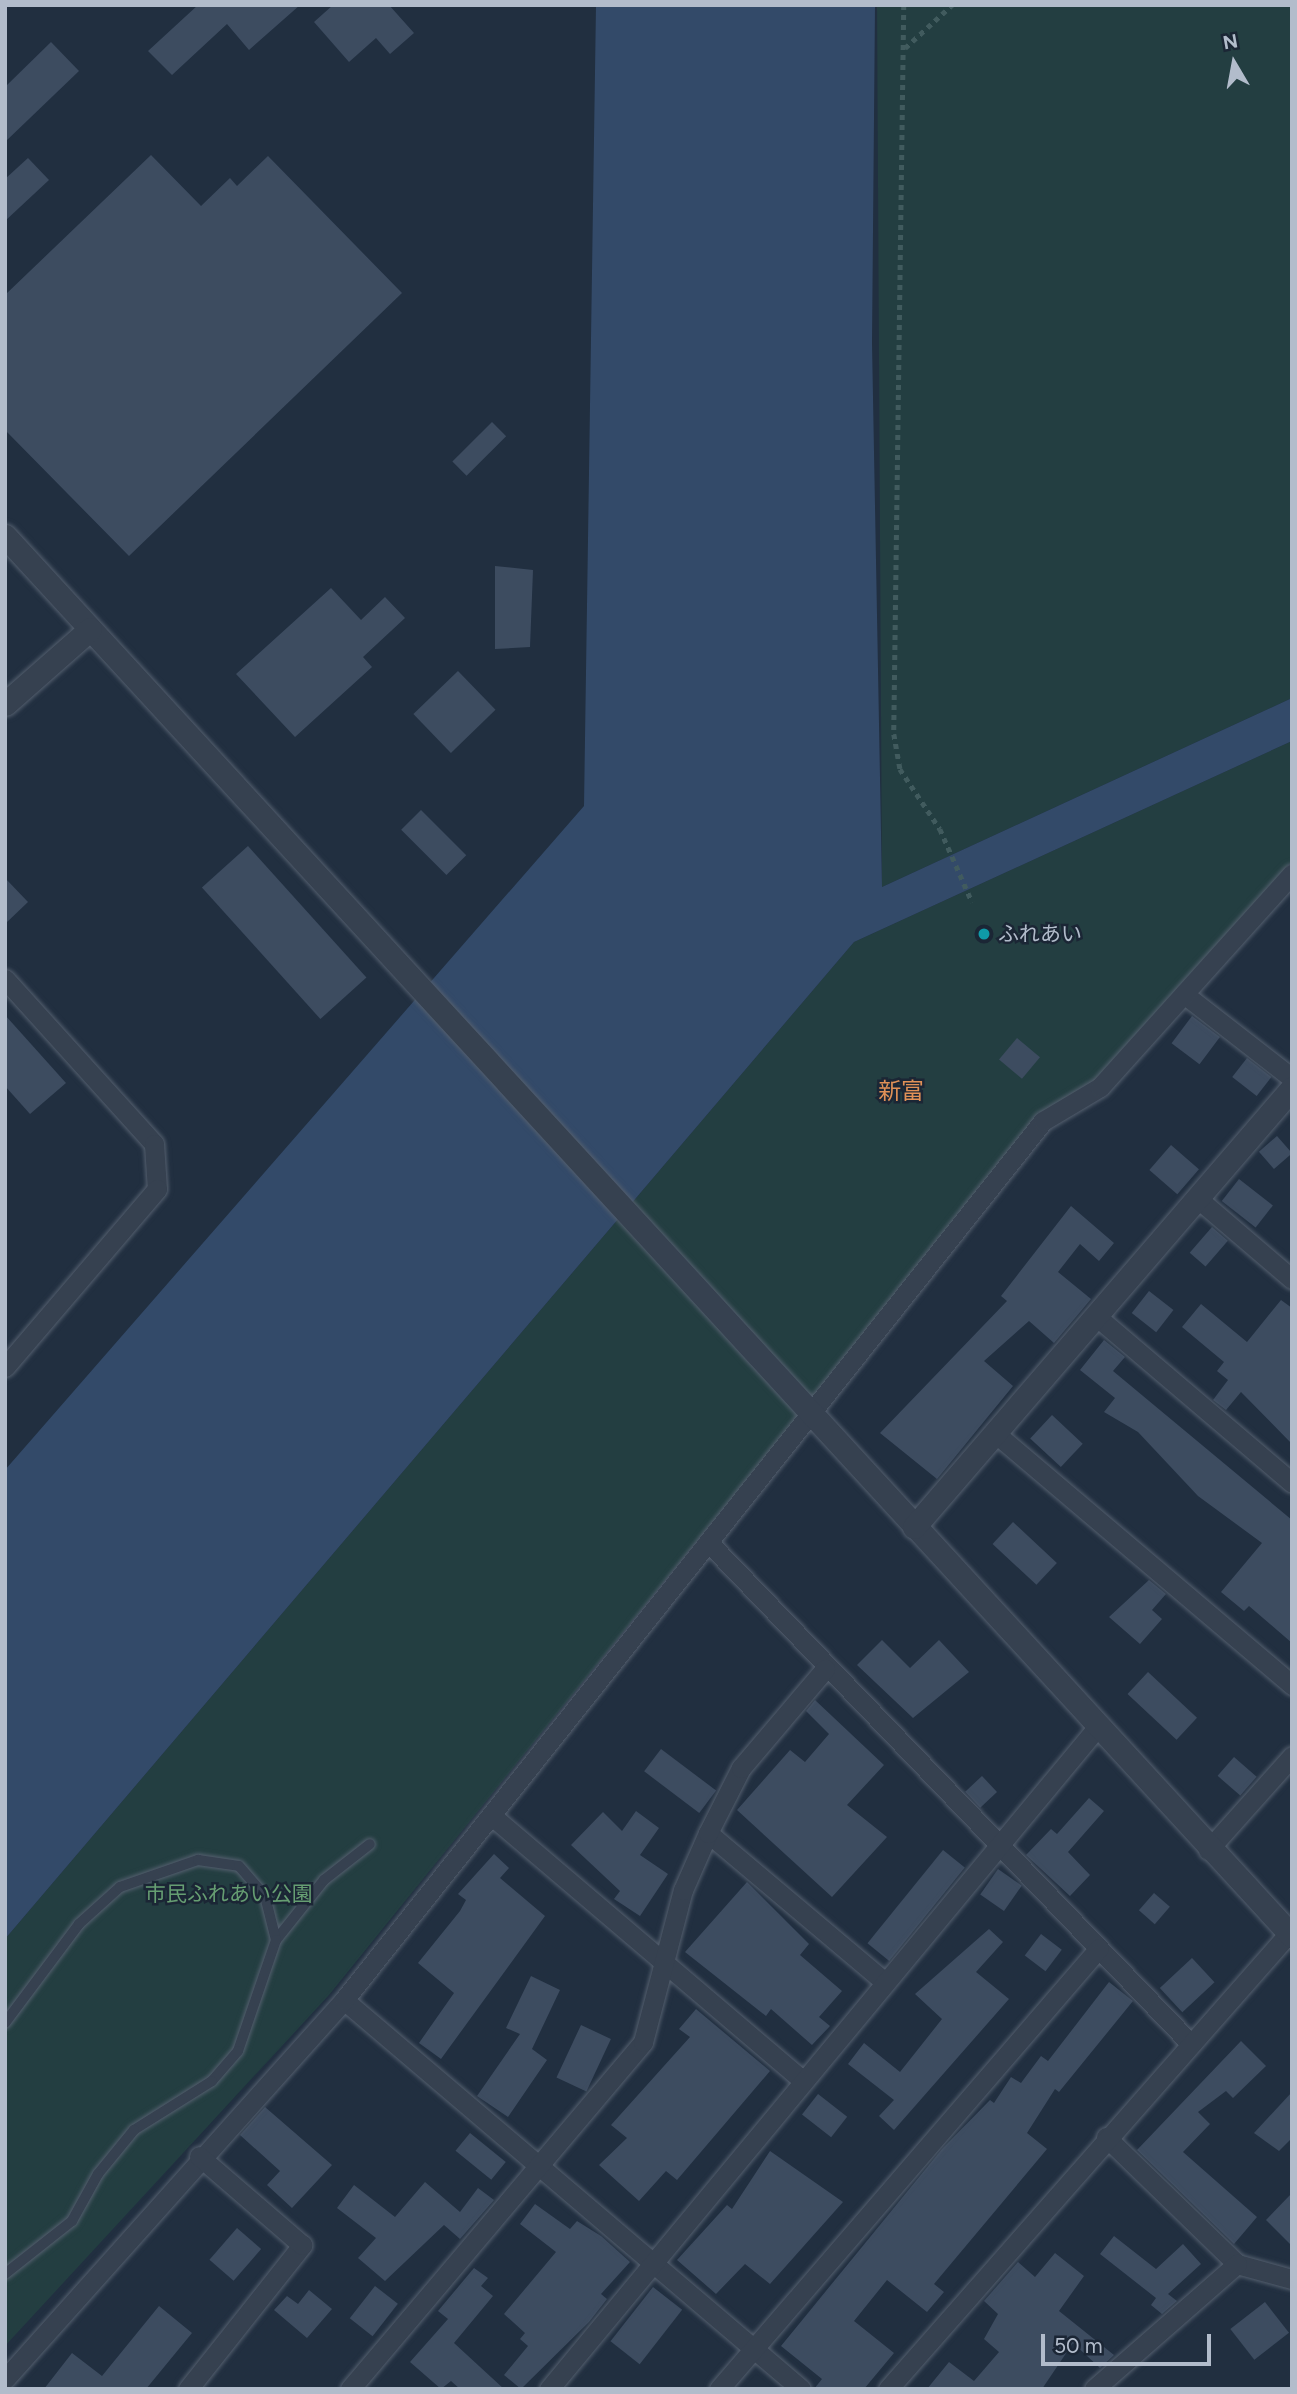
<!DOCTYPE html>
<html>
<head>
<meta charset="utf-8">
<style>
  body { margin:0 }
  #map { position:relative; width:1297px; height:2394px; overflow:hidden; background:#212f40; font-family:Figtree,"Noto Sans JP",sans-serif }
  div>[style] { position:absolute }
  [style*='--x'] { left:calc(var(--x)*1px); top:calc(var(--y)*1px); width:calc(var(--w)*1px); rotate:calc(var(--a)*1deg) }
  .green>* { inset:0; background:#233e41 }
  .water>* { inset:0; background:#334a69 }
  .building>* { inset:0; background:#3d4c60; transform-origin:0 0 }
  .path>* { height:4.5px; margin-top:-2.25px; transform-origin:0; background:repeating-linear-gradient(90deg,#415b5e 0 5px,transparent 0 10px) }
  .roads { filter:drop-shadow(0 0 2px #545f6e) drop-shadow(0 0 2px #545f6e) }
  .service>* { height:10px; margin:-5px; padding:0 5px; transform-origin:5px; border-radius:5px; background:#364150 }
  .minor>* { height:19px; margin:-9.5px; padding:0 9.5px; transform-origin:9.5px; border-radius:9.5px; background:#364150 }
  .tertiary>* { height:23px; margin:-11.5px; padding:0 11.5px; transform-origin:11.5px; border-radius:11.5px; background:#364150 }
  .dots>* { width:19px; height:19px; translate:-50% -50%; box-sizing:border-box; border:4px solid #1b2635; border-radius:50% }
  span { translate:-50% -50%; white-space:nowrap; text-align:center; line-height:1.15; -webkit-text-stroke:5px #1b2635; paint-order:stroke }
  .poi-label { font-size:21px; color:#b2bccb }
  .left { translate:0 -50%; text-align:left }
  .park-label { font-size:21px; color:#669e72 }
  .neighbourhood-label { font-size:23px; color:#e09157 }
  .frame { position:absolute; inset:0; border:7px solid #b2bccb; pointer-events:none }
  .north { position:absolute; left:1199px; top:28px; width:70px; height:70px; -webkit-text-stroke:5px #1b2635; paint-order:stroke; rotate:350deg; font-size:19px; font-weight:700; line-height:28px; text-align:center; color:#b2bccb }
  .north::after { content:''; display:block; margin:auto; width:24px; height:32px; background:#b2bccb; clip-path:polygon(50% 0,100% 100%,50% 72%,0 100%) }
  .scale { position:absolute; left:1041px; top:2334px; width:170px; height:32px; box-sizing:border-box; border:4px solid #b2bccb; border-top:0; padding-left:9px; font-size:21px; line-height:24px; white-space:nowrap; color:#b2bccb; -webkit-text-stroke:5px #1b2635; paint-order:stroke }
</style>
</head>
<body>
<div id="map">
  <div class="green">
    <div style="clip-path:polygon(877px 5px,1292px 5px,1292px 698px,882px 887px)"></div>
    <div style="clip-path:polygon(1292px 741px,1292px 861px,1095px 1082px,1040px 1118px,329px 1995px,5px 2346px,5px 1939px,854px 942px)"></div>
  </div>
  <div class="water">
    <div style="clip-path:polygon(596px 5px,875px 5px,872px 343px,882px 887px,1292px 698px,1292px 741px,854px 942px,5px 1939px,5px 1470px,584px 806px)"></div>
  </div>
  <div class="building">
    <div style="clip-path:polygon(198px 5px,300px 5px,249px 50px,227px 24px,172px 75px,148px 51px)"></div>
    <div style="clip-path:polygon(333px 5px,389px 5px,414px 33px,390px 54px,376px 38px,349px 62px,314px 22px)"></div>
    <div style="clip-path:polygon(51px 42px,79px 71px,5px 142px,5px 87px)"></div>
    <div style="clip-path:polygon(151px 155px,201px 206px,230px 178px,237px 186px,268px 156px,402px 293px,129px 556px,5px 430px,5px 295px)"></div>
    <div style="clip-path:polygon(28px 158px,49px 180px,5px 221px,5px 179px)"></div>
    <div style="left:492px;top:422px;width:20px;height:56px;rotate:45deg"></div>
    <div style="clip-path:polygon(495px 566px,533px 570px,530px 647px,495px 649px)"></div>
    <div style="clip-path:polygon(331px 588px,361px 620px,385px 597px,405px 618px,363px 657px,372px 667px,295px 737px,236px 674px)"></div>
    <div style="left:458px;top:671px;width:54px;height:62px;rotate:46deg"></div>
    <div style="left:421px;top:810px;width:64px;height:28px;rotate:45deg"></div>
    <div style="left:248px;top:846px;width:177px;height:62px;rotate:48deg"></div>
    <div style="clip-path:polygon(5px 878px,28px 902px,5px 924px)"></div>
    <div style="clip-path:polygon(5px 1015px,66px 1083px,30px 1114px,5px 1086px)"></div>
    <div style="left:1192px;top:1016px;width:35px;height:34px;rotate:37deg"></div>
    <div style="left:1017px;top:1038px;width:30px;height:28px;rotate:40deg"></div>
    <div style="left:1247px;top:1058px;width:31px;height:24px;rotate:38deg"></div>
    <div style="left:1277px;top:1136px;width:23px;height:24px;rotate:49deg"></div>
    <div style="left:1171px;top:1145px;width:37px;height:33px;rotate:41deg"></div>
    <div style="left:1239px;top:1179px;width:43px;height:28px;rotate:38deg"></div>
    <div style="clip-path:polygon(1071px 1206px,1114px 1243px,1099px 1261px,1080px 1244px,1058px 1272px,1091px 1299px,1054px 1343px,1029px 1321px,984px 1361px,1013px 1386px,937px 1479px,880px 1433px,1007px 1301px,1001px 1296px)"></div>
    <div style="left:1212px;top:1227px;width:21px;height:34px;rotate:41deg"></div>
    <div style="left:1149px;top:1291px;width:31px;height:28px;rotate:38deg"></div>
    <div style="clip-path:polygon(1281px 1300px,1292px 1308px,1292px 1444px,1241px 1392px,1226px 1410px,1213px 1400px,1228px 1380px,1217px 1371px,1224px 1362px,1182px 1327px,1201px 1304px,1247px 1342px)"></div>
    <div style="clip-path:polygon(1104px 1340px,1125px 1357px,1113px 1371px,1292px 1520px,1292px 1643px,1249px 1606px,1244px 1611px,1221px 1592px,1262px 1543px,1198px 1496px,1138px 1432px,1104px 1412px,1115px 1398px,1080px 1370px)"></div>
    <div style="left:1052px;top:1415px;width:42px;height:32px;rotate:43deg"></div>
    <div style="left:1013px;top:1522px;width:60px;height:30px;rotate:43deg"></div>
    <div style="clip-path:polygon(1149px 1580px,1166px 1594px,1152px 1610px,1162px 1619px,1140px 1644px,1109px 1617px)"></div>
    <div style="clip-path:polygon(882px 1640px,910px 1668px,939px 1640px,969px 1672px,913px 1718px,857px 1665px)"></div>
    <div style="left:1148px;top:1672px;width:67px;height:30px;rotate:43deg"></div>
    <div style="clip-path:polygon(815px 1700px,884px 1765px,847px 1805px,887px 1837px,832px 1897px,737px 1810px,790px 1750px,805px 1762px,829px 1734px,806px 1711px)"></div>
    <div style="left:661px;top:1749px;width:69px;height:28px;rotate:37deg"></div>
    <div style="left:1234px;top:1757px;width:30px;height:25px;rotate:41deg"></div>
    <div style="left:982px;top:1776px;width:22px;height:23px;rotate:47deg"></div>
    <div style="clip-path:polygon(1089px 1798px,1104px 1811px,1068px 1852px,1090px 1875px,1070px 1896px,1026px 1855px,1051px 1829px,1057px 1834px)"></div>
    <div style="clip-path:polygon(636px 1811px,659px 1828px,640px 1855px,668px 1874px,640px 1916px,614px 1899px,620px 1891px,571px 1845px,603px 1812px,622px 1831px)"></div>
    <div style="left:943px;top:1850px;width:28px;height:120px;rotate:39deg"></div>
    <div style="clip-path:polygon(494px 1854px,509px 1868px,500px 1878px,545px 1916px,441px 2059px,419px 2043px,454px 1993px,418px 1963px,460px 1911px,466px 1900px,458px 1894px)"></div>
    <div style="left:998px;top:1869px;width:29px;height:31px;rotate:35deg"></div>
    <div style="clip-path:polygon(747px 1882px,809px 1944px,800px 1955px,842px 1991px,819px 2017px,830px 2026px,812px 2045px,771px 2009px,766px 2016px,685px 1952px)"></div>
    <div style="left:1154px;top:1893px;width:21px;height:23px;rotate:41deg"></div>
    <div style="clip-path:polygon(989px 1929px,1003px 1942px,976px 1972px,1009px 1999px,894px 2130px,879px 2116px,894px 2100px,848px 2064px,864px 2043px,900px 2072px,942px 2019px,915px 1994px)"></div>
    <div style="left:1041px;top:1934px;width:26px;height:27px;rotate:37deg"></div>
    <div style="left:1192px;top:1958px;width:33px;height:44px;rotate:47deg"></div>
    <div style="clip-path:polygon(531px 1976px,560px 1990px,532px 2049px,547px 2060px,508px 2117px,477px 2096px,520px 2034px,506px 2028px)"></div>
    <div style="clip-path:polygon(1109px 1982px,1133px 2001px,1059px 2092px,1055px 2089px,1027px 2133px,1047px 2149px,934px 2284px,944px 2292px,927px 2312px,887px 2280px,854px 2321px,894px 2353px,864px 2389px,814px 2389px,822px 2379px,781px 2346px,942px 2149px,990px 2100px,994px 2103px,1011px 2077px,1021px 2083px,1041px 2056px,1048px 2061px)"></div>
    <div style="clip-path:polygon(696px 2009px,770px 2071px,677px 2180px,666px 2171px,639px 2201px,599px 2165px,627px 2138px,611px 2125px,690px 2037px,679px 2029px)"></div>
    <div style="left:581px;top:2025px;width:33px;height:58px;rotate:25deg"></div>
    <div style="clip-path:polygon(1241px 2041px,1266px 2066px,1233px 2098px,1226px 2091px,1198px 2112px,1210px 2124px,1183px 2152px,1257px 2217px,1234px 2244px,1137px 2150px)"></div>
    <div style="clip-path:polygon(1292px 2092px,1292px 2138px,1279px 2151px,1254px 2133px)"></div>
    <div style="left:818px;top:2094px;width:37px;height:26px;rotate:38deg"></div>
    <div style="clip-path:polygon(265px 2107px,332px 2165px,292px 2208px,267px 2185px,280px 2171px,240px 2135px)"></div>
    <div style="left:470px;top:2133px;width:46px;height:23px;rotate:39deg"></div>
    <div style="clip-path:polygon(770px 2151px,843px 2202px,770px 2284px,745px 2264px,716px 2294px,677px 2260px,727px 2205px,732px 2209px)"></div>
    <div style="clip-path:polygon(425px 2182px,460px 2212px,478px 2188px,494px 2200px,460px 2239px,444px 2225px,385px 2281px,358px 2258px,376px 2238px,337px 2208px,354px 2185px,395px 2217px)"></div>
    <div style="clip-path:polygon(1292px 2193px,1292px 2246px,1266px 2220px)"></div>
    <div style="clip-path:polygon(535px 2204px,570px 2229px,577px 2221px,601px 2236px,630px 2262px,601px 2294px,607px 2299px,589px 2322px,521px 2389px,504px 2375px,528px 2346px,520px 2339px,525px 2333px,504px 2314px,556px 2252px,520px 2224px)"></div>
    <div style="left:237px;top:2228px;width:32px;height:42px;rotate:41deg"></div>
    <div style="clip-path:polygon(1114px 2236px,1156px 2269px,1183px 2244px,1201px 2264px,1168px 2294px,1177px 2301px,1162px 2314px,1151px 2305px,1156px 2298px,1100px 2254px)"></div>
    <div style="clip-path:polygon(1055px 2253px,1084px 2276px,1059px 2311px,1114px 2355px,1100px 2368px,1073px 2343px,1042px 2389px,927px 2389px,949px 2362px,974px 2381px,999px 2352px,984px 2339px,998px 2314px,984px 2301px,1018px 2262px,1035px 2277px)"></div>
    <div style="clip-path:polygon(474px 2268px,488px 2278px,481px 2286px,493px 2296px,454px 2343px,504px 2389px,460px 2389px,451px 2381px,441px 2389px,410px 2362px,448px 2319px,438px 2311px)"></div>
    <div style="left:375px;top:2286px;width:29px;height:41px;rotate:38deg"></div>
    <div style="left:653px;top:2287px;width:37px;height:69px;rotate:38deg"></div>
    <div style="clip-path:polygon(309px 2290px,332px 2309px,307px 2338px,274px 2310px,287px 2296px,298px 2304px)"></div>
    <div style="left:1265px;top:2302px;width:39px;height:44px;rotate:52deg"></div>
    <div style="clip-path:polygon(159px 2306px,192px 2333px,146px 2389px,44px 2389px,72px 2353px,102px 2376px)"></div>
  </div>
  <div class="path">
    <div style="--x:904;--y:5;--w:729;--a:90.79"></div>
    <div style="--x:894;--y:734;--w:36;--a:80"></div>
    <div style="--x:900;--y:769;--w:72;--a:56.3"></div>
    <div style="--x:940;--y:829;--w:80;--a:66.3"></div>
    <div style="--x:905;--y:48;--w:64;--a:-42.5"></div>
  </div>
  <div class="roads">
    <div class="service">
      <div style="--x:276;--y:1940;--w:77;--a:-51.3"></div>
      <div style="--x:324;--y:1880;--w:58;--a:-38"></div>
      <div style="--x:5;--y:2023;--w:124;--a:-53.2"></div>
      <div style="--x:79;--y:1924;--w:55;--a:-42.1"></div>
      <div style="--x:120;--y:1887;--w:83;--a:-19.1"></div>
      <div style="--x:198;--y:1860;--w:41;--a:8.3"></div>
      <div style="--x:239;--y:1866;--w:40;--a:49"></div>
      <div style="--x:265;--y:1896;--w:45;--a:76"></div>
      <div style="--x:276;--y:1940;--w:117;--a:108.9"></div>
      <div style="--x:238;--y:2051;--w:40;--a:131"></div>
      <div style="--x:212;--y:2081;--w:92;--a:147.9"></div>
      <div style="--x:134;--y:2130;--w:57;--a:129.3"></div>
      <div style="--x:98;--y:2174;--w:54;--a:119"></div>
      <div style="--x:72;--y:2221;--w:85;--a:141.7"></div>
    </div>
    <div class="minor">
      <div style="--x:5;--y:979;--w:222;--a:47.9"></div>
      <div style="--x:154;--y:1144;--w:45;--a:86.2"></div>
      <div style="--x:157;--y:1189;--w:234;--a:130.5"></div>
      <div style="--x:1184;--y:994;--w:137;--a:37.9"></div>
      <div style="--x:1197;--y:1198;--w:125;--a:40.5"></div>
      <div style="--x:1096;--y:1316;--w:257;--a:40.4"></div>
      <div style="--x:995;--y:1433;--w:390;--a:40.3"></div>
      <div style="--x:710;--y:1544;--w:691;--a:46.11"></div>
      <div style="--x:492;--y:1816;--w:406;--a:40.4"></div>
      <div style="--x:708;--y:1833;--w:230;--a:40.1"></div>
      <div style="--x:1208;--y:1850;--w:126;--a:-48.2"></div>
      <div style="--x:344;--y:2000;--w:600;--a:40.4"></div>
      <div style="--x:1106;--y:2137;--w:182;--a:44.1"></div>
      <div style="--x:1237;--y:2264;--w:57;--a:15.3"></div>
      <div style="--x:5;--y:2379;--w:508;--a:-48.19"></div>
      <div style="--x:344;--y:2000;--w:1123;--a:-51.51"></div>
      <div style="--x:1043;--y:1121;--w:66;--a:-30.8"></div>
      <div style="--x:1100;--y:1087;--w:287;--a:-48"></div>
      <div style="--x:188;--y:2389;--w:184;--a:-51.6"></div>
      <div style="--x:302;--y:2245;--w:136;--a:-139.2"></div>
      <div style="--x:350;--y:2389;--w:454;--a:-49.8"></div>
      <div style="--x:643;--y:2042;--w:157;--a:-75.3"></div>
      <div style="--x:683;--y:1890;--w:62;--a:-66.3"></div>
      <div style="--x:708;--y:1833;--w:73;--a:-63.1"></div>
      <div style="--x:741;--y:1768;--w:130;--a:-49.7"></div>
      <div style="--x:549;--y:2389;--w:862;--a:-50.36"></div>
      <div style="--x:719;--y:2389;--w:582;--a:-49.25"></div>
      <div style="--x:888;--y:2389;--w:607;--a:-48.67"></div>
      <div style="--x:1094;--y:2389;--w:190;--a:-41.2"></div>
    </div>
    <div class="tertiary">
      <div style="--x:5;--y:536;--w:1902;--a:47.41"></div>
      <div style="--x:5;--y:704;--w:113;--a:-41.4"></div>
      <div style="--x:914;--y:1527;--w:579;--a:-49.27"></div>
    </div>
  </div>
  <div class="dots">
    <div style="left:984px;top:934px;background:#0f9aa8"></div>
  </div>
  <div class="poi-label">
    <span class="left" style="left:998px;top:934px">ふれあい</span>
  </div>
  <div class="park-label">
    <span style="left:229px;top:1894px">市民ふれあい公園</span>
  </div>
  <div class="neighbourhood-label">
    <span style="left:901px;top:1091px">新富</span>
  </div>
  <div class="frame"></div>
  <div class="north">N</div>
  <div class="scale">50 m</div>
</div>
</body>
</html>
